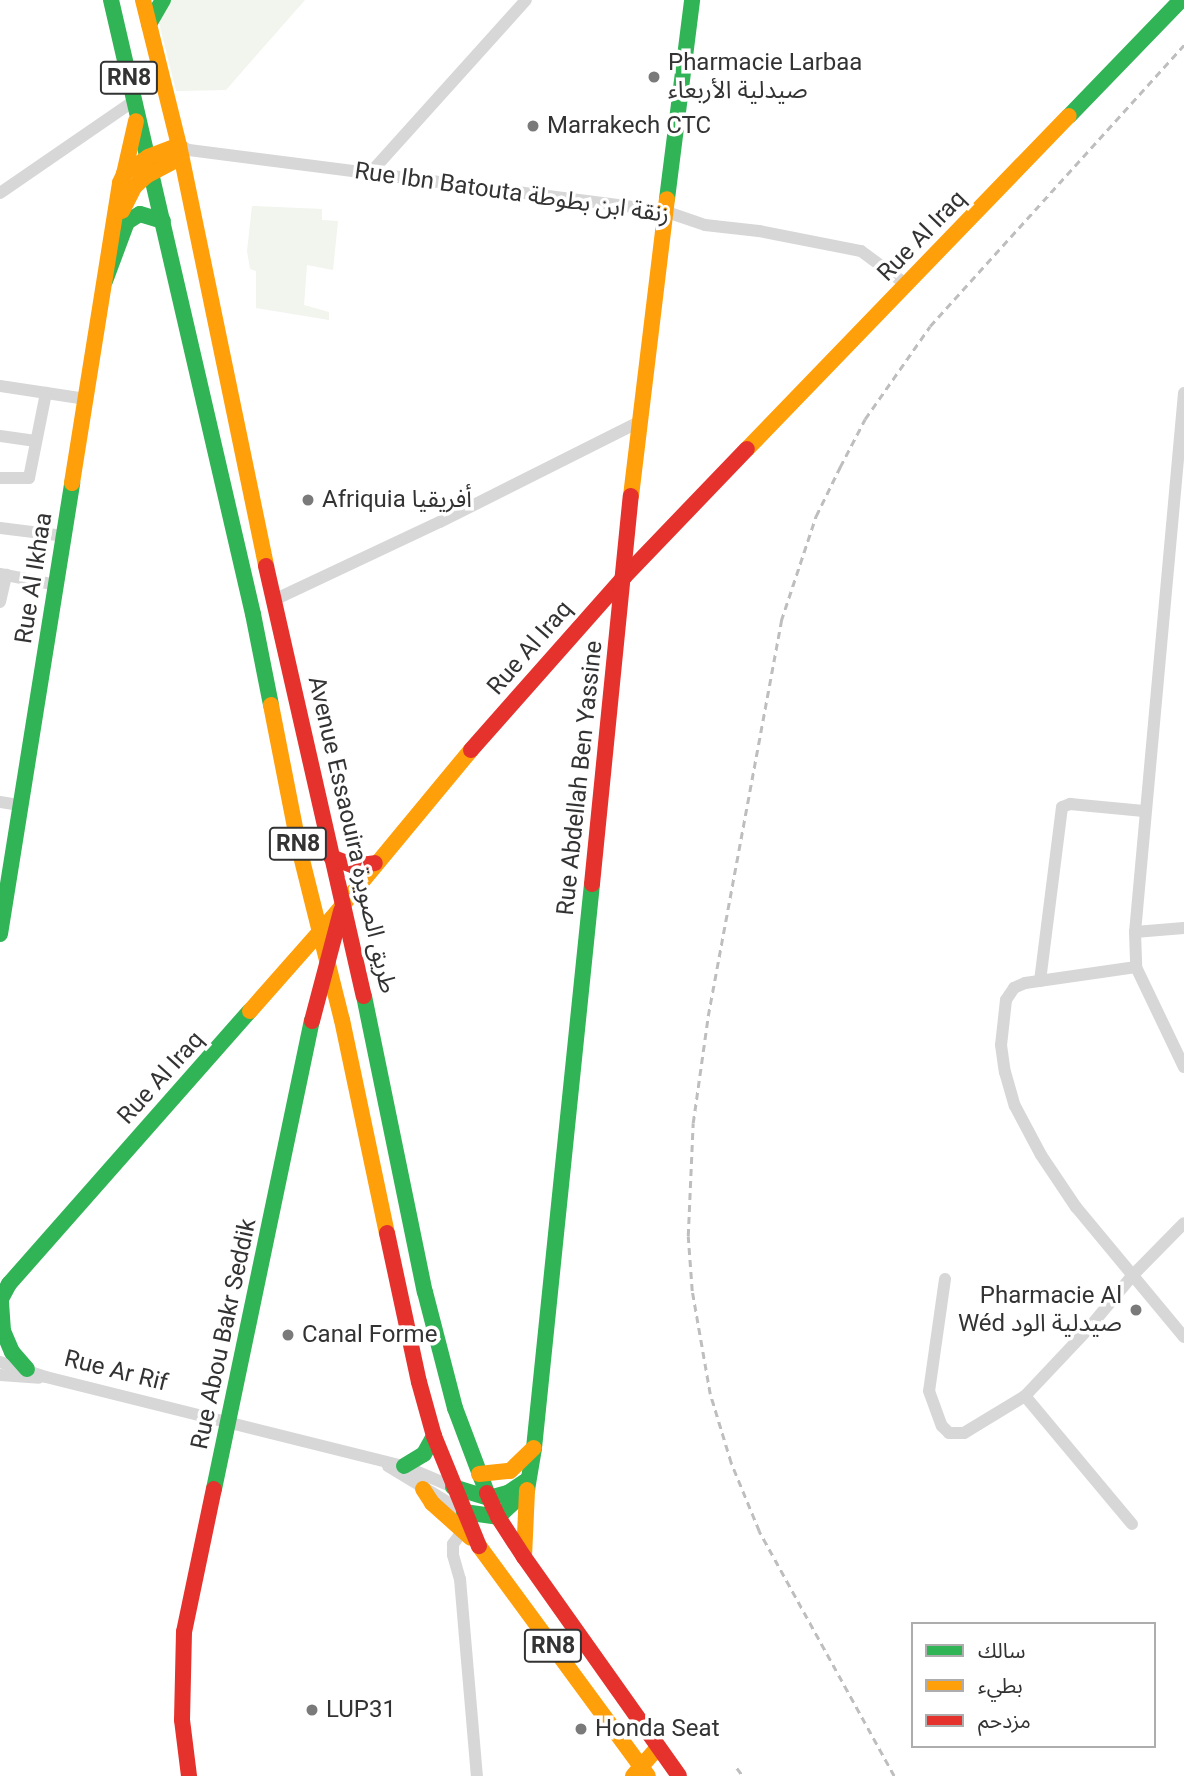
<!DOCTYPE html>
<html>
<head>
<meta charset="utf-8">
<style>
  body { margin:0 }
  #map { position:relative; width:1184px; height:1776px; overflow:hidden; background:#fff; font-family:Roboto,"Noto Sans Arabic",sans-serif }
  div>[style] { position:absolute }
  [style*='--x'] { left:calc(var(--x)*1px); top:calc(var(--y)*1px); width:calc(var(--w)*1px); rotate:calc(var(--a)*1deg) }
  .green>* { inset:0; background:#f1f5ed }
  .street>* { height:12px; margin:-6px; padding:0 6px; transform-origin:6px; border-radius:6px; background:#d7d7d7 }
  .fast>* { height:16px; margin:-8px; padding:0 8px; transform-origin:8px; border-radius:8px; background:#30b455 }
  .slow>* { height:16px; margin:-8px; padding:0 8px; transform-origin:8px; border-radius:8px; background:#ff9f0a }
  .jam>* { height:16px; margin:-8px; padding:0 8px; transform-origin:8px; border-radius:8px; background:#e5322d }
  .rail>* { height:2.5px; margin-top:-1.25px; transform-origin:0; background:repeating-linear-gradient(90deg,#bebebe 0 7px,transparent 0 12px) }
  .dots>* { width:19px; height:19px; translate:-50% -50%; box-sizing:border-box; border:4px solid #fff; border-radius:50% }
  span { translate:-50% -50%; white-space:nowrap; text-align:center; line-height:1.15; -webkit-text-stroke:7px #fff; paint-order:stroke }
  .shield-label span { padding:2px 5px; background:#fff; border:2px solid; border-radius:5px; -webkit-text-stroke-width:0 }
  .shield-label { font-size:23px; color:#333; font-weight:700 }
  .poi-label { font-size:24px; color:#333 }
  .left { translate:0 -50%; text-align:left }
  .right { translate:-100% -50%; text-align:right }
  .street-label { font-size:24px; color:#333 }
  .legend { position:absolute; left:911px; top:1622px; width:245px; height:126px; box-sizing:border-box; background:#fff; border:2px solid #adadad; margin:0; padding:9px 12px; list-style:none; font-size:21px; color:#333 }
  .legend li { display:flex; align-items:center; gap:14px; height:35px }
  .legend b { width:35px; border:2px solid #adadad }
</style>
</head>
<body>
<div id="map">
  <div class="green">
    <div style="clip-path:polygon(172px 0,305px 0,226px 90px,176px 91px,159px 23px,165px 8px)"></div>
    <div style="clip-path:polygon(252px 206px,322px 209px,322px 220px,338px 221px,333px 270px,307px 265px,304px 305px,329px 312px,329px 320px,256px 308px,256px 271px,250px 269px,247px 251px)"></div>
  </div>
  <div class="street">
    <div style="--x:179;--y:145;--w:11;--a:27"></div>
    <div style="--x:189;--y:150;--w:479;--a:7.3"></div>
    <div style="--x:664;--y:211;--w:43;--a:18.9"></div>
    <div style="--x:705;--y:225;--w:54;--a:6.3"></div>
    <div style="--x:759;--y:231;--w:104;--a:11.1"></div>
    <div style="--x:861;--y:251;--w:57;--a:36.5"></div>
    <div style="--x:372;--y:171;--w:230;--a:-48"></div>
    <div style="--x:0;--y:193;--w:163;--a:-34.5"></div>
    <div style="--x:0;--y:386;--w:87;--a:8.6"></div>
    <div style="--x:1184;--y:393;--w:541;--a:95.19"></div>
    <div style="--x:1135;--y:932;--w:35;--a:88"></div>
    <div style="--x:1136;--y:967;--w:111;--a:64.4"></div>
    <div style="--x:0;--y:436;--w:36;--a:8"></div>
    <div style="--x:0;--y:478;--w:29;--a:0"></div>
    <div style="--x:29;--y:478;--w:87;--a:-78.7"></div>
    <div style="--x:0;--y:528;--w:64;--a:7.1"></div>
    <div style="--x:0;--y:574;--w:57;--a:11.1"></div>
    <div style="--x:276;--y:599;--w:181;--a:-25.2"></div>
    <div style="--x:440;--y:522;--w:223;--a:-26.7"></div>
    <div style="--x:0;--y:602;--w:28;--a:-77"></div>
    <div style="--x:0;--y:802;--w:20;--a:9"></div>
    <div style="--x:1135;--y:932;--w:49;--a:-4.7"></div>
    <div style="--x:1136;--y:967;--w:112;--a:171.8"></div>
    <div style="--x:1025;--y:983;--w:12;--a:156"></div>
    <div style="--x:1014;--y:988;--w:14;--a:124"></div>
    <div style="--x:1006;--y:1000;--w:45;--a:96.3"></div>
    <div style="--x:1001;--y:1045;--w:27;--a:82"></div>
    <div style="--x:1005;--y:1072;--w:35;--a:74"></div>
    <div style="--x:1015;--y:1106;--w:55;--a:62"></div>
    <div style="--x:1041;--y:1155;--w:63;--a:56.1"></div>
    <div style="--x:1076;--y:1207;--w:169;--a:50.3"></div>
    <div style="--x:1040;--y:981;--w:175;--a:-82.8"></div>
    <div style="--x:1062;--y:807;--w:9;--a:-21"></div>
    <div style="--x:1070;--y:804;--w:74;--a:5.4"></div>
    <div style="--x:945;--y:1279;--w:113;--a:98.1"></div>
    <div style="--x:929;--y:1391;--w:37;--a:70"></div>
    <div style="--x:942;--y:1426;--w:10;--a:45"></div>
    <div style="--x:949;--y:1433;--w:15;--a:0"></div>
    <div style="--x:964;--y:1433;--w:71;--a:-31.2"></div>
    <div style="--x:0;--y:1362;--w:48;--a:18.1"></div>
    <div style="--x:46;--y:1377;--w:369;--a:14"></div>
    <div style="--x:404;--y:1466;--w:53;--a:23.2"></div>
    <div style="--x:0;--y:1375;--w:39;--a:4"></div>
    <div style="--x:388;--y:1466;--w:89;--a:31.2"></div>
    <div style="--x:1132;--y:1524;--w:167;--a:-129.9"></div>
    <div style="--x:1025;--y:1396;--w:93;--a:-46.7"></div>
    <div style="--x:1089;--y:1328;--w:67;--a:-50.4"></div>
    <div style="--x:1132;--y:1276;--w:74;--a:-45.5"></div>
    <div style="--x:464;--y:1529;--w:19;--a:126"></div>
    <div style="--x:453;--y:1544;--w:11;--a:90"></div>
    <div style="--x:453;--y:1555;--w:25;--a:74"></div>
    <div style="--x:460;--y:1579;--w:198;--a:85.1"></div>
  </div>
  <div class="fast">
    <div style="--x:111;--y:0;--w:630;--a:76.98"></div>
    <div style="--x:253;--y:614;--w:93;--a:78.8"></div>
    <div style="--x:149;--y:24;--w:28;--a:-60"></div>
    <div style="--x:1069;--y:116;--w:161;--a:-46"></div>
    <div style="--x:667;--y:199;--w:201;--a:-82.8"></div>
    <div style="--x:105;--y:281;--w:63;--a:-69.6"></div>
    <div style="--x:127;--y:222;--w:15;--a:-32"></div>
    <div style="--x:140;--y:214;--w:24;--a:17"></div>
    <div style="--x:0;--y:934;--w:457;--a:-80.9"></div>
    <div style="--x:364;--y:996;--w:302;--a:78.4"></div>
    <div style="--x:425;--y:1292;--w:120;--a:75.5"></div>
    <div style="--x:455;--y:1408;--w:91;--a:69.4"></div>
    <div style="--x:27;--y:1369;--w:23;--a:-131"></div>
    <div style="--x:12;--y:1352;--w:23;--a:-113"></div>
    <div style="--x:3;--y:1331;--w:32;--a:-94"></div>
    <div style="--x:1;--y:1299;--w:17;--a:-62"></div>
    <div style="--x:9;--y:1284;--w:364;--a:-48.6"></div>
    <div style="--x:404;--y:1466;--w:23;--a:-31"></div>
    <div style="--x:424;--y:1454;--w:21;--a:-61"></div>
    <div style="--x:453;--y:1487;--w:38;--a:17"></div>
    <div style="--x:489;--y:1498;--w:20;--a:-15"></div>
    <div style="--x:508;--y:1493;--w:23;--a:-34"></div>
    <div style="--x:214;--y:1489;--w:478;--a:-78.2"></div>
    <div style="--x:464;--y:1512;--w:34;--a:8"></div>
    <div style="--x:498;--y:1517;--w:40;--a:-43"></div>
    <div style="--x:527;--y:1490;--w:43;--a:-80.5"></div>
    <div style="--x:534;--y:1448;--w:567;--a:-84.13"></div>
  </div>
  <div class="slow">
    <div style="--x:143;--y:0;--w:149;--a:76.1"></div>
    <div style="--x:179;--y:145;--w:430;--a:78.3"></div>
    <div style="--x:124;--y:174;--w:54;--a:-77.2"></div>
    <div style="--x:122;--y:211;--w:28;--a:-63"></div>
    <div style="--x:135;--y:186;--w:15;--a:-42"></div>
    <div style="--x:146;--y:176;--w:40;--a:-28"></div>
    <div style="--x:747;--y:449;--w:463;--a:-46"></div>
    <div style="--x:72;--y:483;--w:304;--a:-80.9"></div>
    <div style="--x:120;--y:183;--w:10;--a:-66"></div>
    <div style="--x:124;--y:174;--w:29;--a:-35"></div>
    <div style="--x:148;--y:157;--w:33;--a:-21"></div>
    <div style="--x:631;--y:496;--w:299;--a:-83.1"></div>
    <div style="--x:271;--y:705;--w:146;--a:78.9"></div>
    <div style="--x:299;--y:848;--w:177;--a:76"></div>
    <div style="--x:342;--y:1020;--w:218;--a:78.1"></div>
    <div style="--x:250;--y:1011;--w:124;--a:-48.6"></div>
    <div style="--x:332;--y:918;--w:218;--a:-50.4"></div>
    <div style="--x:479;--y:1474;--w:31;--a:-6"></div>
    <div style="--x:510;--y:1471;--w:33;--a:-44"></div>
    <div style="--x:423;--y:1489;--w:17;--a:57"></div>
    <div style="--x:432;--y:1503;--w:52;--a:41.9"></div>
    <div style="--x:479;--y:1546;--w:285;--a:53.7"></div>
    <div style="--x:524;--y:1557;--w:67;--a:-87.4"></div>
    <div style="--x:633;--y:1776;--w:38;--a:-49"></div>
  </div>
  <div class="jam">
    <div style="--x:266;--y:566;--w:441;--a:77.2"></div>
    <div style="--x:471;--y:750;--w:232;--a:-48.5"></div>
    <div style="--x:625;--y:576;--w:176;--a:-46.2"></div>
    <div style="--x:331;--y:857;--w:25;--a:21"></div>
    <div style="--x:354;--y:866;--w:21;--a:-8"></div>
    <div style="--x:592;--y:884;--w:390;--a:-84.3"></div>
    <div style="--x:312;--y:1021;--w:114;--a:-75.2"></div>
    <div style="--x:387;--y:1233;--w:152;--a:77.9"></div>
    <div style="--x:419;--y:1382;--w:56;--a:74.5"></div>
    <div style="--x:434;--y:1436;--w:119;--a:67.8"></div>
    <div style="--x:487;--y:1493;--w:26;--a:65"></div>
    <div style="--x:498;--y:1517;--w:48;--a:57"></div>
    <div style="--x:524;--y:1557;--w:268;--a:54.7"></div>
    <div style="--x:189;--y:1776;--w:56;--a:-97.1"></div>
    <div style="--x:182;--y:1720;--w:88;--a:-88.7"></div>
    <div style="--x:184;--y:1632;--w:146;--a:-78.2"></div>
  </div>
  <div class="rail">
    <div style="--x:737;--y:1768;--w:10;--a:53"></div>
    <div style="--x:894;--y:1776;--w:280;--a:-118.9"></div>
    <div style="--x:759;--y:1531;--w:74;--a:-112.4"></div>
    <div style="--x:731;--y:1463;--w:72;--a:-106.9"></div>
    <div style="--x:710;--y:1394;--w:105;--a:-99.9"></div>
    <div style="--x:692;--y:1291;--w:55;--a:-94.2"></div>
    <div style="--x:688;--y:1236;--w:113;--a:-87.5"></div>
    <div style="--x:693;--y:1123;--w:108;--a:-82"></div>
    <div style="--x:708;--y:1016;--w:402;--a:-79.5"></div>
    <div style="--x:781;--y:621;--w:111;--a:-71.6"></div>
    <div style="--x:816;--y:516;--w:55;--a:-63.9"></div>
    <div style="--x:840;--y:467;--w:54;--a:-62.5"></div>
    <div style="--x:865;--y:419;--w:113;--a:-55"></div>
    <div style="--x:930;--y:326;--w:379;--a:-47.9"></div>
  </div>
  <div class="dots">
    <div style="left:654px;top:77px;background:#7a7a7a"></div>
    <div style="left:533px;top:126px;background:#7a7a7a"></div>
    <div style="left:308px;top:500px;background:#7a7a7a"></div>
    <div style="left:1136px;top:1310px;background:#7a7a7a"></div>
    <div style="left:288px;top:1335px;background:#7a7a7a"></div>
    <div style="left:312px;top:1710px;background:#7a7a7a"></div>
    <div style="left:581px;top:1729px;background:#7a7a7a"></div>
  </div>
  <div class="shield-label">
    <span style="left:129px;top:78px">RN8</span>
    <span style="left:298px;top:844px">RN8</span>
    <span style="left:553px;top:1646px">RN8</span>
  </div>
  <div class="poi-label">
    <span class="left" style="left:668px;top:77px">Pharmacie Larbaa<br>صيدلية الأربعاء</span>
    <span class="left" style="left:547px;top:126px">Marrakech CTC</span>
    <span class="left" style="left:322px;top:500px">Afriquia أفريقيا</span>
    <span class="right" style="left:1122px;top:1310px">Pharmacie Al<br>Wéd صيدلية الود</span>
    <span class="left" style="left:302px;top:1335px">Canal Forme</span>
    <span class="left" style="left:326px;top:1710px">LUP31</span>
    <span class="left" style="left:595px;top:1729px">Honda Seat</span>
  </div>
  <div class="street-label">
    <span style="left:512px;top:193px;rotate:8deg">Rue Ibn Batouta زنقة ابن بطوطة</span>
    <span style="left:922px;top:236px;rotate:-46deg">Rue Al Iraq</span>
    <span style="left:34px;top:578px;rotate:-81deg">Rue Al Ikhaa</span>
    <span style="left:530px;top:648px;rotate:-49deg">Rue Al Iraq</span>
    <span style="left:580px;top:778px;rotate:-84deg">Rue Abdellah Ben Yassine</span>
    <span style="left:352px;top:835px;rotate:77deg">Avenue Essaouira طريق الصويرة</span>
    <span style="left:161px;top:1078px;rotate:-48deg">Rue Al Iraq</span>
    <span style="left:224px;top:1334px;rotate:-78deg">Rue Abou Bakr Seddik</span>
    <span style="left:116px;top:1371px;rotate:14deg">Rue Ar Rif</span>
  </div>
  <ul class="legend">
  <li><b style="height:9px;background:#30b455"></b>سالك</li>
  <li><b style="height:9px;background:#ff9f0a"></b>بطيء</li>
  <li><b style="height:9px;background:#e5322d"></b>مزدحم</li>
  </ul>
</div>
</body>
</html>
